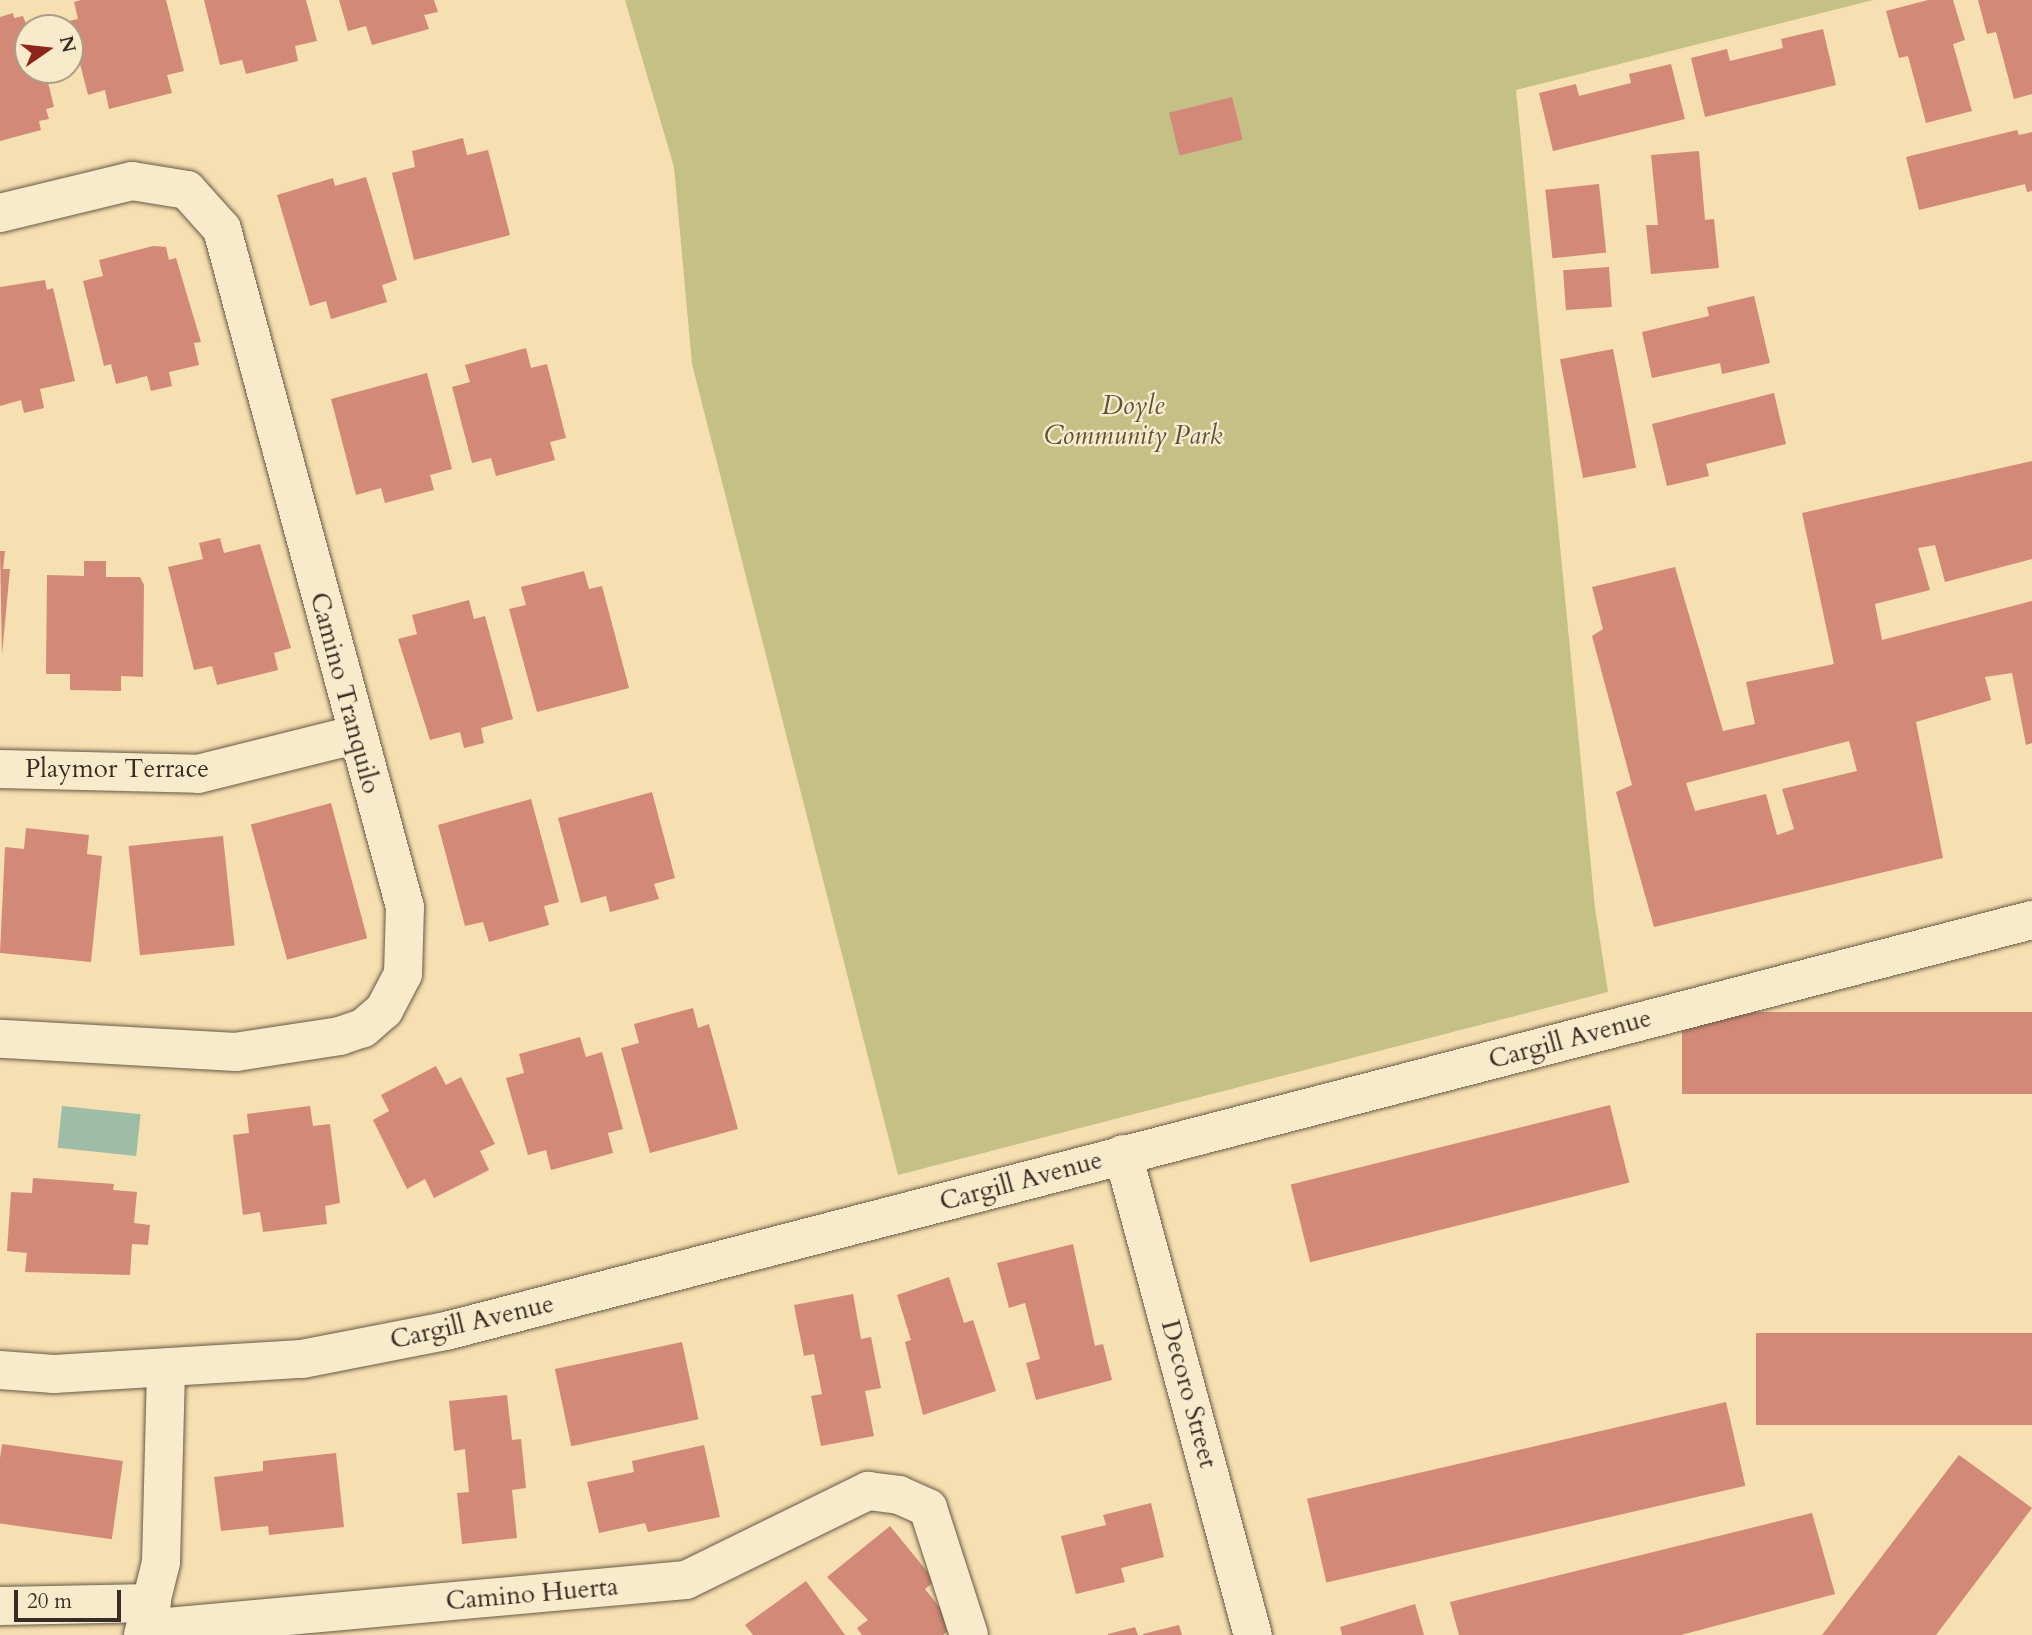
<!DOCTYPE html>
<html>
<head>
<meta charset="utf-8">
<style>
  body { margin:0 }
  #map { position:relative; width:2032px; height:1635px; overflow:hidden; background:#f6dfb0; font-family:Cardo,serif }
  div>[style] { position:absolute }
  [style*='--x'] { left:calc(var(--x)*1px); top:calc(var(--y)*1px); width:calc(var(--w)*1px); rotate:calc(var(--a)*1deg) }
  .green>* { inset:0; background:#c4c086 }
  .water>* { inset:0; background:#9dbda7; transform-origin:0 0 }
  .building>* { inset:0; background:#d28978; transform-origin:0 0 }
  .roads { filter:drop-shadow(0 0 2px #685a47) drop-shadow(0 0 2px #685a47) }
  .minor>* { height:38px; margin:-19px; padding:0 19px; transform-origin:19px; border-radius:19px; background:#f9eacc }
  span { translate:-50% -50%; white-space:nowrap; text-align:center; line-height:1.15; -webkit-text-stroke:5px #f9eacc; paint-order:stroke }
  .park-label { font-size:26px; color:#5b523c; font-style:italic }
  .street-label { font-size:26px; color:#382d24 }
  .north { position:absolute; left:14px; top:14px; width:70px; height:70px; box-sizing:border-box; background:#f9eacc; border:2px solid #ac9e89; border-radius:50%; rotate:76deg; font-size:19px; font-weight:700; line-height:28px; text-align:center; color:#382d24 }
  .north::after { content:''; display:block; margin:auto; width:24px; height:32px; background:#8f2418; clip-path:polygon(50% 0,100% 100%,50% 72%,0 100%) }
  .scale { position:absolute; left:14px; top:1590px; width:107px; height:32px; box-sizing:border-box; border:4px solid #382d24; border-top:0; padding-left:9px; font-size:21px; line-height:24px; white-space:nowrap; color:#382d24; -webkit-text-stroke:5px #f9eacc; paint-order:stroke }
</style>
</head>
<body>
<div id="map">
  <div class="green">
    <div style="clip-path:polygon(625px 0,1873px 0,1516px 90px,1595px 908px,1608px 992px,898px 1175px,692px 364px,674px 167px)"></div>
  </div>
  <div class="water">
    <div style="left:62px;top:1106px;width:79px;height:42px;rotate:6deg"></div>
  </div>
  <div class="building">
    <div style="clip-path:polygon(81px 0,166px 0,184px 71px,167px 75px,172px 93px,109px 109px,105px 90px,88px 95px,69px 21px,78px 19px,74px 2px)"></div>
    <div style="clip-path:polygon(204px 0,306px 0,317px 41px,295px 46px,298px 61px,246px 74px,242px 60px,220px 65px)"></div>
    <div style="clip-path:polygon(339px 0,434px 0,438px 12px,424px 15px,429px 29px,372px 45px,366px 26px,348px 31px)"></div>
    <div style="clip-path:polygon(1928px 0,1953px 0,1965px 40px,1953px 44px,1972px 111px,1926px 123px,1908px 56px,1899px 58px,1886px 11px)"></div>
    <div style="clip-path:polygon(1978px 0,2032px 0,2032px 94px,2014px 99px,1996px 32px,1987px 34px)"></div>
    <div style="clip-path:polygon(13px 13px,14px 18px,23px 16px,28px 29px,28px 70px,45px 70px,54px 107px,46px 109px,49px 119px,39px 121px,41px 130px,0 141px,0 17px)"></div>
    <div style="clip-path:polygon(1823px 29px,1836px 85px,1705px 117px,1691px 58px,1727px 49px,1730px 61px,1783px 48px,1781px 39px)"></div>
    <div style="clip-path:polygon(1671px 64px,1685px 119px,1553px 151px,1539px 93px,1576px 84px,1579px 96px,1631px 83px,1629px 74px)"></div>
    <div style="left:1232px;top:97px;width:44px;height:65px;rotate:76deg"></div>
    <div style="clip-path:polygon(2017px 130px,2019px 135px,2032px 132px,2032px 191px,2027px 192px,2025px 184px,1919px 210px,1906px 157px)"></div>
    <div style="clip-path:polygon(463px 138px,467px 155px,488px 150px,510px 235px,414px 260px,392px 173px,415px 167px,412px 151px)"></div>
    <div style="clip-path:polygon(1699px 151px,1705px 220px,1714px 219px,1719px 268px,1651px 274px,1646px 225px,1658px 225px,1651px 155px)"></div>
    <div style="clip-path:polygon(366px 177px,397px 280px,382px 285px,387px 302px,331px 319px,326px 301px,310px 306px,277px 195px,333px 178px,335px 186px)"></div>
    <div style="left:1599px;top:184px;width:69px;height:54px;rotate:84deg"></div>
    <div style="clip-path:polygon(153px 246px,166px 247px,169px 260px,176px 258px,201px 342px,194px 343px,199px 365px,169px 372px,172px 386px,151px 391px,147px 376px,116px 384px,111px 364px,104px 366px,83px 281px,103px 276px,99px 260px)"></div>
    <div style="left:1609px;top:267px;width:40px;height:46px;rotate:86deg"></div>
    <div style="clip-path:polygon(45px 280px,47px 290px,53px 288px,75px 381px,40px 389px,44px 408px,24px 413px,21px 400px,0 406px,0 287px)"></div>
    <div style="clip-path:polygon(1754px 296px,1770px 363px,1722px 374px,1720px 363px,1652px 378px,1642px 332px,1709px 316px,1707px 307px)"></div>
    <div style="clip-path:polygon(526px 348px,531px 368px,547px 364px,566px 438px,550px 442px,555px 460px,496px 476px,491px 458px,472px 463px,452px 387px,470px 382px,465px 365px)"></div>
    <div style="left:1613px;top:349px;width:121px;height:54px;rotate:79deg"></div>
    <div style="clip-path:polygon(427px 373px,452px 469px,430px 475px,434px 490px,385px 503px,381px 488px,356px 495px,331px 399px)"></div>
    <div style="clip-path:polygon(1774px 393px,1786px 444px,1706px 464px,1709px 476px,1667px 486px,1652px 424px)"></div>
    <div style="clip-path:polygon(evenodd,2032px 461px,2032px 559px,1945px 582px,1935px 545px,1918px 548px,1930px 590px,1875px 604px,1882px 640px,2032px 601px,2032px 743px,2026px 745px,2012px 673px,1985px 677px,1991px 700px,1916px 722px,1943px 858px,1654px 927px,1616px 792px,1632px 785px,1592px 636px,1603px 629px,1592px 587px,1675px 567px,1723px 731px,1755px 724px,1746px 682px,1834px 664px,1802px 513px,2032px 461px,1849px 741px,1857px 771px,1782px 789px,1794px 829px,1777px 835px,1766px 794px,1695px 811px,1686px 783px,1849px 741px)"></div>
    <div style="clip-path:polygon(220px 538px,224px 553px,260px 544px,291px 648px,274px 653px,278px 670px,217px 685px,212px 666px,194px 670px,168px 567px,203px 559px,199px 543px)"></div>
    <div style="clip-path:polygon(0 551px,5px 551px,3px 569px,10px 569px,2px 655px)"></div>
    <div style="clip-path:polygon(84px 561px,106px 561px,106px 577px,140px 577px,144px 585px,143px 677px,121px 676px,121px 691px,70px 690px,70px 674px,46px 674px,47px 575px,84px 576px)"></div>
    <div style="clip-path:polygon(584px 571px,589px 589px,602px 586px,629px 688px,537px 712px,509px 609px,526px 605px,521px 587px)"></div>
    <div style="clip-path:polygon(469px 600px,474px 619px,485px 616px,513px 719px,481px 728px,484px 743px,464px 748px,460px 732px,430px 740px,398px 639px,417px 634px,412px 615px)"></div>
    <div style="clip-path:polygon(652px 792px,675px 878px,654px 884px,659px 899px,610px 912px,606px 896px,581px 903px,558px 818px)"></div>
    <div style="clip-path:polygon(531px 799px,559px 902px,544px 906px,549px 925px,489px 942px,483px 922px,465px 926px,438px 825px)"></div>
    <div style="left:331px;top:803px;width:140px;height:83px;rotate:75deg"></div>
    <div style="clip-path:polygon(26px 828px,89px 835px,87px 854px,102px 856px,91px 962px,0 953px,5px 847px,24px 849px)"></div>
    <div style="left:223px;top:836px;width:110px;height:95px;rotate:84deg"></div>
    <div style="clip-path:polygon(693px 1008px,698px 1028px,709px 1024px,738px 1129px,650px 1153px,621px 1048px,639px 1043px,634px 1024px)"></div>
    <div style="left:2032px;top:1012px;width:82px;height:350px;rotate:90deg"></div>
    <div style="clip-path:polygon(580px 1037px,586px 1057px,602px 1052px,623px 1129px,608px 1133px,613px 1153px,551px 1170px,546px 1150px,528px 1155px,506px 1078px,524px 1073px,519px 1054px)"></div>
    <div style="clip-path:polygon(436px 1066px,446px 1085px,461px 1077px,495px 1144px,480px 1151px,489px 1170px,434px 1198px,425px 1179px,407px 1189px,373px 1120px,389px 1111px,381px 1095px)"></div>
    <div style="left:1610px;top:1105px;width:80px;height:329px;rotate:76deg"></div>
    <div style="clip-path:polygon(310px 1106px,313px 1126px,330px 1124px,340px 1203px,325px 1206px,327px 1224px,263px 1232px,260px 1212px,243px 1215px,233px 1135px,249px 1133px,247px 1114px)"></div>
    <div style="clip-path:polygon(33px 1178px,114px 1184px,113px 1190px,137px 1192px,134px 1223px,150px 1225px,148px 1245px,132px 1244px,130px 1275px,25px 1272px,27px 1253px,7px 1251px,11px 1192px,32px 1193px)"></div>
    <div style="clip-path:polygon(1073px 1244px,1095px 1346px,1103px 1344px,1112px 1380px,1036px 1400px,1026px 1363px,1040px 1359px,1025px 1303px,1009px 1308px,997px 1263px)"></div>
    <div style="clip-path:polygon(949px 1277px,964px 1323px,973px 1320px,996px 1391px,923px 1415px,905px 1342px,911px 1340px,897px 1295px)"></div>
    <div style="clip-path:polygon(853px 1294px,861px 1339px,871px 1337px,881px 1388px,865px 1391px,874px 1436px,821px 1446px,811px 1396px,822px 1394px,814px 1354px,804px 1356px,794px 1305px)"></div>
    <div style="left:2032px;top:1333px;width:92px;height:276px;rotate:90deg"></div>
    <div style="left:682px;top:1342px;width:79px;height:130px;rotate:78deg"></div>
    <div style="clip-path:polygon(507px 1395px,512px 1440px,521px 1439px,526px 1488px,512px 1490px,517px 1538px,462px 1544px,457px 1493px,469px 1492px,465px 1449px,454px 1451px,449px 1401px)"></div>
    <div style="left:1726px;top:1402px;width:86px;height:430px;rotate:77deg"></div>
    <div style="left:2px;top:1444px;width:122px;height:79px;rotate:8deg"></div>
    <div style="clip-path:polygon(704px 1445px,720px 1517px,648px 1532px,645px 1523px,599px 1533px,587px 1482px,634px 1472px,632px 1461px)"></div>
    <div style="clip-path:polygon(336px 1453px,344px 1527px,269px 1535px,268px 1526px,221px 1531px,214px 1477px,263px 1471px,263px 1461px)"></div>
    <div style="clip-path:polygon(1959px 1455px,2032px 1508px,1936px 1635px,1822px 1635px)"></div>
    <div style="clip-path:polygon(1151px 1503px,1164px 1557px,1121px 1568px,1125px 1582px,1076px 1594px,1061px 1536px,1106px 1525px,1103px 1515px)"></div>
    <div style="clip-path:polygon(1812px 1513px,1835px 1594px,1681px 1635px,1459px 1635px,1450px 1602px)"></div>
    <div style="clip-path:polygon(890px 1526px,935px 1581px,925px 1589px,954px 1626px,943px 1635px,862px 1635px,857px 1628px,868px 1620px,827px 1577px)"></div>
    <div style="clip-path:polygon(806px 1581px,845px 1635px,753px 1635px,745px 1625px)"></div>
    <div style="clip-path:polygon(1415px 1604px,1424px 1635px,1342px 1635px,1340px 1627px)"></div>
    <div style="clip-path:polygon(1179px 1625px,1182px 1635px,1143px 1635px,1143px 1634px)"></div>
    <div style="clip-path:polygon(1135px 1627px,1138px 1635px,1108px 1635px,1108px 1634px)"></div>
  </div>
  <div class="roads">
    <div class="minor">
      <div style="--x:0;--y:213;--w:136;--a:-13.6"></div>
      <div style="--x:132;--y:181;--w:56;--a:9.3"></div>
      <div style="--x:187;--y:190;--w:52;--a:48.1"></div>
      <div style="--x:222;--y:229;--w:702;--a:74.9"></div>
      <div style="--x:405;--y:907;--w:67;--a:91.7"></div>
      <div style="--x:403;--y:974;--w:41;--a:117.8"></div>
      <div style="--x:384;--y:1010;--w:28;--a:139"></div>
      <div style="--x:363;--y:1028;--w:24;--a:161"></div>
      <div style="--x:340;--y:1036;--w:105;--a:171.3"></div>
      <div style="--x:236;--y:1052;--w:236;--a:-176.8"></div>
      <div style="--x:0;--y:769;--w:198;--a:1.4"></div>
      <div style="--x:198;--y:774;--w:162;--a:-14"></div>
      <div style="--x:1123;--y:1154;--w:498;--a:74.9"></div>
      <div style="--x:0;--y:1370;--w:54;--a:4.2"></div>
      <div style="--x:54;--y:1374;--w:248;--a:-3.5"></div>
      <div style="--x:302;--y:1359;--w:147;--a:-11"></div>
      <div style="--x:446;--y:1331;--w:1638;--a:-14.53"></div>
      <div style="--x:0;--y:1606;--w:152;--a:-1.1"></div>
      <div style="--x:145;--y:1629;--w:543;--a:-5.18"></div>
      <div style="--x:686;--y:1580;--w:203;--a:-26.1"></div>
      <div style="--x:868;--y:1491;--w:31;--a:7"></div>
      <div style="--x:899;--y:1495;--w:32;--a:24"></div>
      <div style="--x:928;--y:1508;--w:133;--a:72.1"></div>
      <div style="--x:143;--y:1635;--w:75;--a:-76.1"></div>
      <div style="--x:161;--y:1562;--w:193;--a:-88.5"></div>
    </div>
  </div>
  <div class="park-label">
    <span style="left:1133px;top:421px">Doyle<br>Community Park</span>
  </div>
  <div class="street-label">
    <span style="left:345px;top:693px;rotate:75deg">Camino Tranquilo</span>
    <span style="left:117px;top:769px">Playmor Terrace</span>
    <span style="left:1570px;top:1039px;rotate:-15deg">Cargill Avenue</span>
    <span style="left:1021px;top:1181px;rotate:-15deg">Cargill Avenue</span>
    <span style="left:472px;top:1322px;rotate:-13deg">Cargill Avenue</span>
    <span style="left:1189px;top:1394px;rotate:75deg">Decoro Street</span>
    <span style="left:532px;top:1594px;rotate:-5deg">Camino Huerta</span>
  </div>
  <div class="north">N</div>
  <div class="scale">20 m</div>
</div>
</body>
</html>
